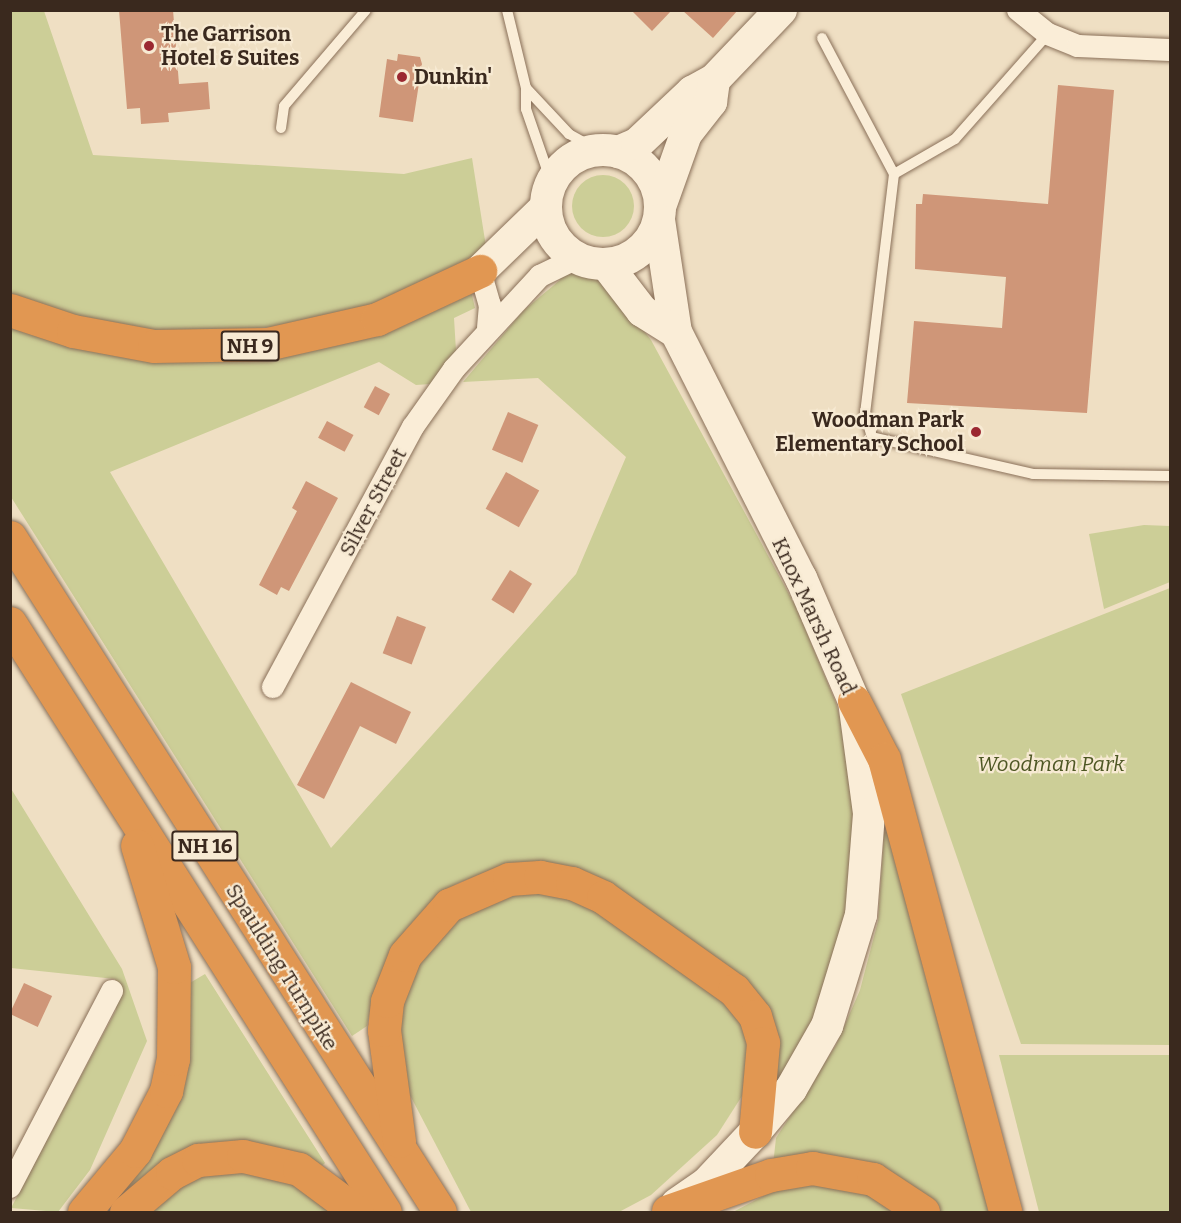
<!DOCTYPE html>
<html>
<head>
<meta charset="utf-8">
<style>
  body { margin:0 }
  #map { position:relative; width:1181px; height:1223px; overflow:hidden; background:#efdfc3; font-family:Bitter,serif }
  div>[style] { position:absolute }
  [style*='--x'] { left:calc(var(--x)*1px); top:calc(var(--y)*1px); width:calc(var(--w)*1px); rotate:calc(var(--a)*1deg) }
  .green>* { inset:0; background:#ccce97 }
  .round { border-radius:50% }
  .building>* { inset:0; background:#cf9678; transform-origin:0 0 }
  .roads { filter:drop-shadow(0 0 2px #8a7059) drop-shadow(0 0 2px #8a7059) }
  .service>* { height:10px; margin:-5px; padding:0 5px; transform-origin:5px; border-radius:5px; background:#faedd7 }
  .minor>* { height:22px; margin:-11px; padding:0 11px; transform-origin:11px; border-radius:11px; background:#faedd7 }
  .secondary>* { height:32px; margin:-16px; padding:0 16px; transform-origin:16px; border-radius:16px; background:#faedd7 }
  .secondary>.ring { margin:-16px; padding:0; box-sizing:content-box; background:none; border:32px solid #faedd7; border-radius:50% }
  .motorway>* { height:33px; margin:-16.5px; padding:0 16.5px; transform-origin:16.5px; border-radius:16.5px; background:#e19752 }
  .dots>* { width:16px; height:16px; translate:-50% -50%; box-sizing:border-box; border:3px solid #f7ead3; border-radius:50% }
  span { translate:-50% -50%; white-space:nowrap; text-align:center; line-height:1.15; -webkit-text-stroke:4.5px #f7ead3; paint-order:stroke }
  .shield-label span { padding:2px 4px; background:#f7ead3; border:2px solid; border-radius:4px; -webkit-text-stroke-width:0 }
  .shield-label { font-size:20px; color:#3a291e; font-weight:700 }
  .poi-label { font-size:21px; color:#3a291e; font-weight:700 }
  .left { translate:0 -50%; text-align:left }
  .right { translate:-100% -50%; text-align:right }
  .street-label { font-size:21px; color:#3a291e }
  .park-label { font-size:21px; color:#4e5724; font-style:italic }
  .frame { position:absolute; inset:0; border:12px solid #3a291e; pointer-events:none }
</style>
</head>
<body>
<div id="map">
  <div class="green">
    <div style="clip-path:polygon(10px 11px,44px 11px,93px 155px,404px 174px,472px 158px,487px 253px,378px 303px,288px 326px,168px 334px,73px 319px,11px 299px)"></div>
    <div class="round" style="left:572px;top:175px;width:62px;height:62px"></div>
    <div style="clip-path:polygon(574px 269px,589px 271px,609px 286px,651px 340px,796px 607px,836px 703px,852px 763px,856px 867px,839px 947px,813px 1022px,777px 1086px,772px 1087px,774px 1043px,606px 883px,491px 870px,456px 884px,407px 928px,371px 1006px,367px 1026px,352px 1036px,11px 497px,11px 322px,161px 356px,471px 291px,475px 308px,454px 318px,456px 351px,431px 384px,416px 385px,379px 362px,110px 472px,331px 848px,576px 574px,626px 457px,538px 378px,463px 382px,523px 311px,560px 280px,557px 273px)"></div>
    <div style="clip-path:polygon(1144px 525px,1170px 526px,1170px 582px,1104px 609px,1089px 534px)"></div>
    <div style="clip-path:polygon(1170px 588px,1170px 1045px,1021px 1044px,901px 694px)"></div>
    <div style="clip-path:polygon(10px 787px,122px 969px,147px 1041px,90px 1170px,58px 1212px,11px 1208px,116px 1010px,115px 979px,11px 968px)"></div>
    <div style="clip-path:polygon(892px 826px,997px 1212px,937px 1212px,773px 1165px,776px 1138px,836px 1045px,860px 990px,878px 921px,884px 833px)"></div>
    <div style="clip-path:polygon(518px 889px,583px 899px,727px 997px,742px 1022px,748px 1052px,742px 1096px,717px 1135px,651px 1195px,619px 1212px,471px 1212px,401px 1078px,396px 1059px,402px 984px,445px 921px)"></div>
    <div style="clip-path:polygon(205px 974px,325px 1163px,318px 1169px,149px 1171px,110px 1212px,93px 1212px,124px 1179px,188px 984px)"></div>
    <div style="clip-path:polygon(999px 1055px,1170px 1055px,1170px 1212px,1039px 1212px)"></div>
    <div style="clip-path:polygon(264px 1163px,341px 1212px,136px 1212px,169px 1182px)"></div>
    <div style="clip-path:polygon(829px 1177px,910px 1212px,733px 1212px,779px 1188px)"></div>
  </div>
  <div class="building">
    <div style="clip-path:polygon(119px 10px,173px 10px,179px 84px,208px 82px,210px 109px,168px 113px,169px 122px,141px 124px,140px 108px,127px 109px)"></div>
    <div style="clip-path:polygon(631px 10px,672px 10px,652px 31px)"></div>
    <div style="clip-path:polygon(682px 10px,738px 10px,713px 38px)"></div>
    <div style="clip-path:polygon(398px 54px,420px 57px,422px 64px,413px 122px,379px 117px,387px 59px,397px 61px)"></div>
    <div style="clip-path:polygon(1058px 85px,1114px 90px,1087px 413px,907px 403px,914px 321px,1002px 328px,1006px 277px,915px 269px,916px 204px,922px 204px,923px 194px,1048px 204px)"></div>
    <div style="left:375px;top:386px;width:17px;height:24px;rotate:28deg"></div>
    <div style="left:508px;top:412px;width:33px;height:41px;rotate:23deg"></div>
    <div style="left:327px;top:421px;width:30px;height:19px;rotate:28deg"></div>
    <div style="left:506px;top:472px;width:38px;height:42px;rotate:29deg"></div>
    <div style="clip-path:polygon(306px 481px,338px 498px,289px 591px,281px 587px,277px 595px,259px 585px,297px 511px,292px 508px)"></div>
    <div style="left:510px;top:570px;width:26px;height:35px;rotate:32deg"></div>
    <div style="left:397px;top:616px;width:31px;height:40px;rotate:21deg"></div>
    <div style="clip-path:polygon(351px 682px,411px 712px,396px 744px,360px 726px,324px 799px,297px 785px)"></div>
    <div style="left:24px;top:983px;width:31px;height:34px;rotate:25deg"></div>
  </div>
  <div class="roads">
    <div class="service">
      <div style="--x:507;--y:10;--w:80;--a:76.3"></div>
      <div style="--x:526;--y:88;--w:21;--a:90"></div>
      <div style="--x:526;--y:109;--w:76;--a:70.9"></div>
      <div style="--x:822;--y:38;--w:154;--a:62.1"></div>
      <div style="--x:894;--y:174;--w:241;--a:96.9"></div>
      <div style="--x:865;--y:413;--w:25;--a:74"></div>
      <div style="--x:872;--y:437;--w:165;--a:12.9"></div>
      <div style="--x:1033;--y:474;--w:137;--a:0.8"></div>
      <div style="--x:526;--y:88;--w:63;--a:46.9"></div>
      <div style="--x:569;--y:134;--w:33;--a:29"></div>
      <div style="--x:281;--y:128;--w:22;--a:-82"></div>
      <div style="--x:284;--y:106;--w:126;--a:-49.5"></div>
      <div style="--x:894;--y:174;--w:70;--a:-29.8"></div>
      <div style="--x:955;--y:139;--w:140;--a:-48.5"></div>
    </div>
    <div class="minor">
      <div style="--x:1018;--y:10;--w:38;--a:39"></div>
      <div style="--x:1048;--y:34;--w:32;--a:22"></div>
      <div style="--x:1078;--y:46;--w:92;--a:2.5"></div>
      <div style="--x:480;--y:271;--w:35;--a:74"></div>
      <div style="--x:490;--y:305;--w:22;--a:95"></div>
      <div style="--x:273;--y:687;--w:295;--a:-61.7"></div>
      <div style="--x:413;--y:427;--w:71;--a:-54.7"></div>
      <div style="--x:454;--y:369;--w:127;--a:-47.2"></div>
      <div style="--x:540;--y:276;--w:41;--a:-25.9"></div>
      <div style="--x:10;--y:1187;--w:221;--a:-62.5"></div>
    </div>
    <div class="secondary">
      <div class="ring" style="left:546px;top:150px;width:82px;height:82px"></div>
      <div style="--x:618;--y:152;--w:21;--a:-23"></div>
      <div style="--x:637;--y:144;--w:76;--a:-43.4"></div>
      <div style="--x:692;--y:92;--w:25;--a:-29"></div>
      <div style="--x:714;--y:80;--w:97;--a:-46.3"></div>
      <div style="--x:660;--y:207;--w:77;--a:-70.4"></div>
      <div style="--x:686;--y:134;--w:41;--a:-52"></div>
      <div style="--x:711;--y:102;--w:22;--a:-82"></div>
      <div style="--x:659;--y:220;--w:113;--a:81.4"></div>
      <div style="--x:676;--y:332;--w:276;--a:63.1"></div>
      <div style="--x:801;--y:578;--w:134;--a:66.7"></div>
      <div style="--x:854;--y:701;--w:114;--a:82.4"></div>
      <div style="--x:869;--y:814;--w:101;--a:94.5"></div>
      <div style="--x:861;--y:915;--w:116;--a:107"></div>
      <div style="--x:827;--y:1026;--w:73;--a:119.7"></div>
      <div style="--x:791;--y:1089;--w:56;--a:129.9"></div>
      <div style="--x:755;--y:1132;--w:70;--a:133.3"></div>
      <div style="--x:707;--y:1183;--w:37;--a:145"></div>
      <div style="--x:606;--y:264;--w:59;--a:52.5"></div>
      <div style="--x:642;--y:311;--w:40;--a:32"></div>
      <div style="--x:480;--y:271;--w:91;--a:-44.1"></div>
    </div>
    <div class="motorway">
      <div style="--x:10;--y:310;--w:66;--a:18.4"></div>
      <div style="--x:73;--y:331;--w:82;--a:10.5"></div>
      <div style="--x:154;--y:346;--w:113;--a:-1"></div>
      <div style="--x:267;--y:344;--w:113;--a:-12.8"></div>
      <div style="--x:377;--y:319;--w:114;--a:-25"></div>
      <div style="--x:10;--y:537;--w:800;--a:57.5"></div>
      <div style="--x:10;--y:623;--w:698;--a:57.52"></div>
      <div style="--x:854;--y:701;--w:65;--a:62.7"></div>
      <div style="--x:884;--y:759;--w:469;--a:75"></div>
      <div style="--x:399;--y:1141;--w:112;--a:-97.7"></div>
      <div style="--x:384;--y:1030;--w:29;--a:-84"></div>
      <div style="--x:387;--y:1001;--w:49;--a:-68.6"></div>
      <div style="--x:405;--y:955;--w:67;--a:-48.7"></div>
      <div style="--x:449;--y:905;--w:65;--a:-23.4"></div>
      <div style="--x:509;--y:879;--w:31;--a:-4"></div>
      <div style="--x:540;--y:877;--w:33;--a:11"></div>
      <div style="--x:572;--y:883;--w:34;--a:24"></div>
      <div style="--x:603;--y:897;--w:161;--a:35.4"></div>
      <div style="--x:734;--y:990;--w:33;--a:51"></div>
      <div style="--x:755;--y:1016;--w:28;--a:73"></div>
      <div style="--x:763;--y:1043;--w:89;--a:95.1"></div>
      <div style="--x:668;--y:1211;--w:109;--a:-19.3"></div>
      <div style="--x:771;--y:1175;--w:42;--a:-9.7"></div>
      <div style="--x:812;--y:1168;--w:62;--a:10.2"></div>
      <div style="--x:873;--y:1179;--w:60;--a:33.4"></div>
      <div style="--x:84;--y:1212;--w:80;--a:-50.1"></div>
      <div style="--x:135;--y:1151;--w:68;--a:-62.7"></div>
      <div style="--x:166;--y:1091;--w:33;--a:-78"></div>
      <div style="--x:173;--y:1059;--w:92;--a:-89.4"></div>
      <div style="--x:174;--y:967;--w:127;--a:-106.9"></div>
      <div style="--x:126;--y:1212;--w:60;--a:-40.3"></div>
      <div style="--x:172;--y:1173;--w:29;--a:-27"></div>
      <div style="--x:198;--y:1160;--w:45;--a:-5.1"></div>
      <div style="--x:243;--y:1156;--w:57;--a:13.1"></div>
      <div style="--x:299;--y:1169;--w:72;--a:36.6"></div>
    </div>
  </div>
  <div class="dots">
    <div style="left:149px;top:46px;background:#9b2831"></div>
    <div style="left:402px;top:77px;background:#9b2831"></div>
    <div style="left:976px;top:432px;background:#9b2831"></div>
  </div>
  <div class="shield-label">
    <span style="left:250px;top:346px">NH 9</span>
    <span style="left:205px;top:846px">NH 16</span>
  </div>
  <div class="poi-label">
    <span class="left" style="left:161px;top:46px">The Garrison<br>Hotel &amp; Suites</span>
    <span class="left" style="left:414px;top:77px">Dunkin'</span>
    <span class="right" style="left:964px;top:432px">Woodman Park<br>Elementary School</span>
  </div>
  <div class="street-label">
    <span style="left:373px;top:502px;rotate:-62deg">Silver Street</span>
    <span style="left:814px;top:616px;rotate:65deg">Knox Marsh Road</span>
    <span style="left:282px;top:967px;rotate:58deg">Spaulding Turnpike</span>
  </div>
  <div class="park-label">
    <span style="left:1051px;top:764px">Woodman Park</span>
  </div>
  <div class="frame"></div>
</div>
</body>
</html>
